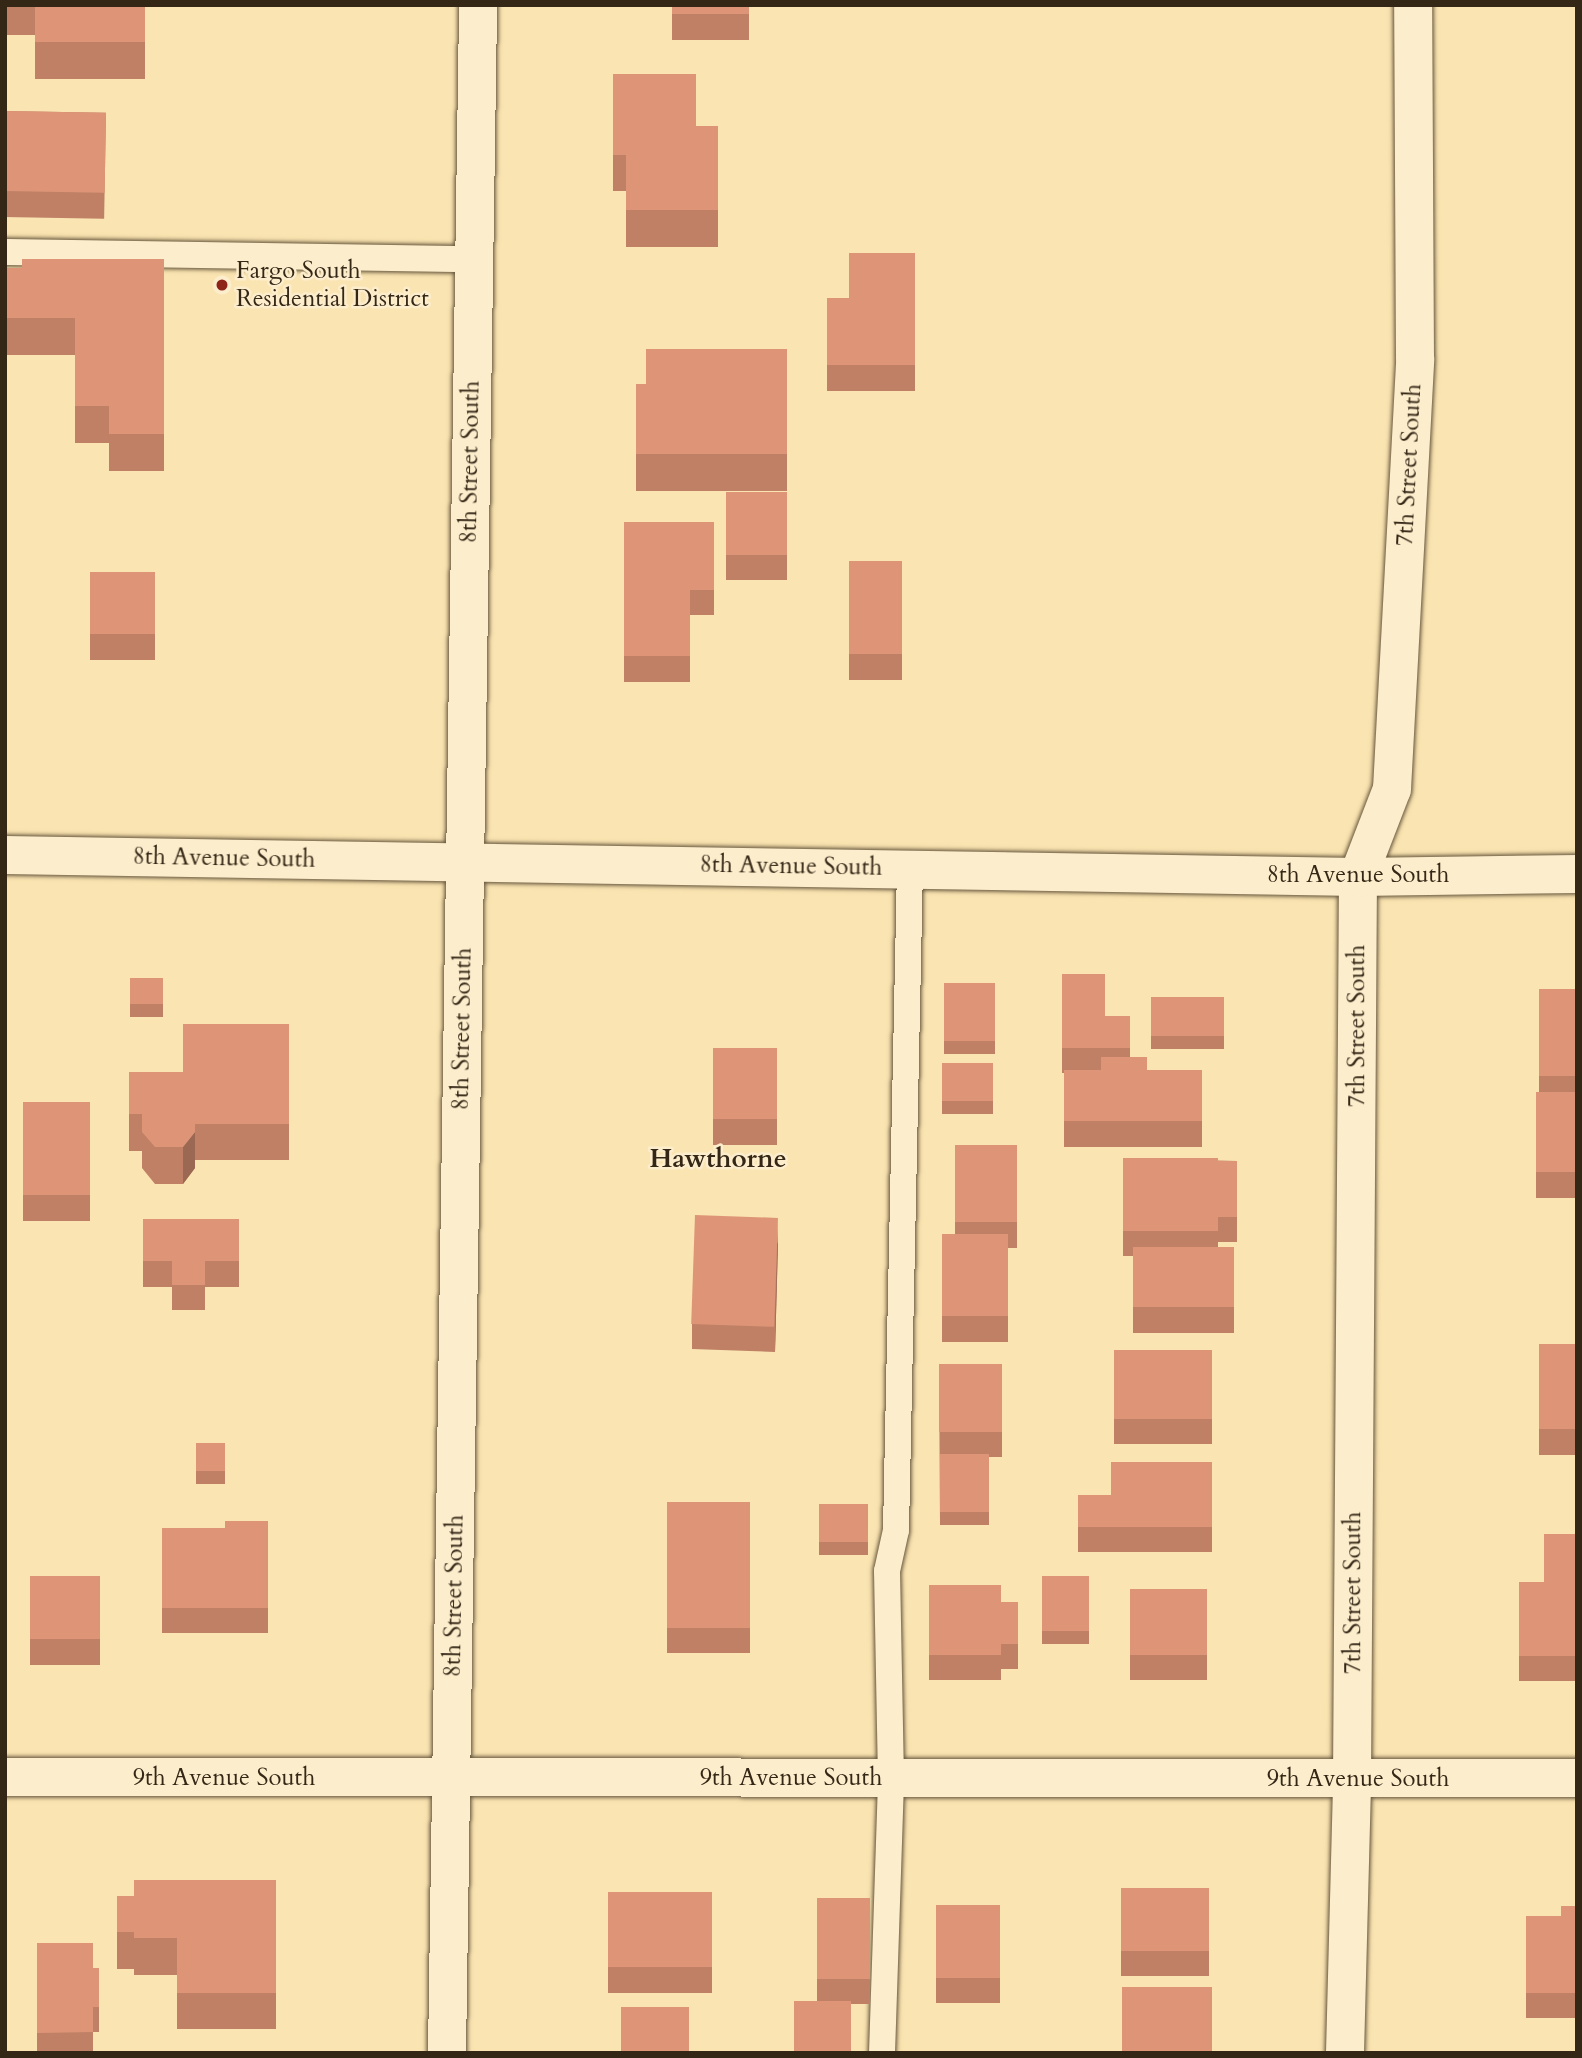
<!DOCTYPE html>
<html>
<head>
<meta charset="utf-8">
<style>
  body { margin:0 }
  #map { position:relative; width:1582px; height:2058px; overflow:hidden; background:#fae4b1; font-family:Cardo,serif }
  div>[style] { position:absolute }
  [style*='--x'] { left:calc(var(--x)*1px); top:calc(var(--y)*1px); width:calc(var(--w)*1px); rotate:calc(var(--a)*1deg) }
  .roads { filter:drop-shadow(0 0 2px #66563d) drop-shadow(0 0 2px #66563d) }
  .service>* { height:26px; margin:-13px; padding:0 13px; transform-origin:13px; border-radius:13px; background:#fcedcc }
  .minor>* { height:38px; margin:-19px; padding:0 19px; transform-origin:19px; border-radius:19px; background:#fcedcc }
  .wall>* { inset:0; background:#bf8066; transform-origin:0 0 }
  .shaded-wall>* { inset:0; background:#9b6853 }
  .building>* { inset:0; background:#de9577; transform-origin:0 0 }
  .dots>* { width:19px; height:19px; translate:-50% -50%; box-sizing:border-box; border:4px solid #fcedcc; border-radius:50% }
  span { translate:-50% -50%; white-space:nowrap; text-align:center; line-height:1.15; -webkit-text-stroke:5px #fcedcc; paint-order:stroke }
  .poi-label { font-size:24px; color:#342716 }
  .left { translate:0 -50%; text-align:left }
  .street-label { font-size:24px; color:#342716 }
  .neighbourhood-label { font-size:26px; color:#342716; font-weight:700 }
  .frame { position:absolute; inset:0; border:7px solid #342716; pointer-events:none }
</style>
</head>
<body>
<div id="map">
  <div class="roads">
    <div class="service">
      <div style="--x:5;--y:252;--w:469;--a:0.9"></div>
      <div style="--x:882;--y:2053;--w:274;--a:-88.1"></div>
      <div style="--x:891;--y:1779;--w:208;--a:-91.1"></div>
      <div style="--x:887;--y:1571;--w:42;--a:-77.6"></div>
      <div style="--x:896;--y:1530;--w:662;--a:-88.79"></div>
    </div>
    <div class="minor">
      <div style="--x:5;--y:855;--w:1353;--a:0.93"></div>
      <div style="--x:1358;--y:877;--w:219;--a:-0.8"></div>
      <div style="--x:5;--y:1777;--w:1572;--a:0.04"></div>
      <div style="--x:447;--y:2053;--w:2048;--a:-89.13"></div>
      <div style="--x:1345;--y:2053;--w:274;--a:-88.5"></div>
      <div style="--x:1352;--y:1779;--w:902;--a:-89.62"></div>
      <div style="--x:1358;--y:877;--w:94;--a:-68.9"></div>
      <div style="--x:1392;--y:789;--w:431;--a:-86.9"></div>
      <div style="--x:1415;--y:359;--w:354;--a:-90.3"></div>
    </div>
  </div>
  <div class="wall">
    <div style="clip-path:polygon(5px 5px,145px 5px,145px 79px,35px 79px,35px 35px,5px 35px)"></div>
    <div style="left:672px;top:5px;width:77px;height:35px"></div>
    <div style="clip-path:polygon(613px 74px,696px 126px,718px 126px,718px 247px,626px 247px,626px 191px,613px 191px)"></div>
    <div style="left:5px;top:111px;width:101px;height:106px;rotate:1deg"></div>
    <div style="clip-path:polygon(915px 253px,915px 391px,827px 391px,827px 298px,849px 298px)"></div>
    <div style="clip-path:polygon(164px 259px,164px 471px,109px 471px,109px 443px,75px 443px,75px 355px,5px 355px,5px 268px,22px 268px)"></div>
    <div style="clip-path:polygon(787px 349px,787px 491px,636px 491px,636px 384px,646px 384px)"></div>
    <div style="left:726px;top:492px;width:61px;height:88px"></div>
    <div style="clip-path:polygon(624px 522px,714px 522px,714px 615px,690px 615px,690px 682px,624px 682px)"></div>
    <div style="left:849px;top:561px;width:53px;height:119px"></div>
    <div style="left:90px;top:572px;width:65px;height:88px"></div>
    <div style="clip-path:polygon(1062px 974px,1105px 1016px,1130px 1016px,1130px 1057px,1147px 1070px,1202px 1070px,1202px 1147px,1064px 1147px,1064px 1073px,1062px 1073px)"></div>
    <div style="left:130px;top:978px;width:33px;height:39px"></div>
    <div style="left:944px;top:983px;width:51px;height:71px"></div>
    <div style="clip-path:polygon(1539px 989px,1577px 989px,1577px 1198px,1536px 1198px,1536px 1092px,1539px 1092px)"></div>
    <div style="left:1151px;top:997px;width:73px;height:52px"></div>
    <div style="clip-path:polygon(289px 1024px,289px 1160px,195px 1160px,195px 1168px,183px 1184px,155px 1184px,142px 1168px,142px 1151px,129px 1151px,129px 1072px,183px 1072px)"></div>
    <div style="left:713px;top:1048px;width:64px;height:97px"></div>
    <div style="left:942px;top:1063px;width:51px;height:51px"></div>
    <div style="left:23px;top:1102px;width:67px;height:119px"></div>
    <div style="clip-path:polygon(955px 1145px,1017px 1145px,1017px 1248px,1008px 1248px,1008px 1342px,942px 1342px,942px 1234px,955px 1234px)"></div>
    <div style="clip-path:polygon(1123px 1158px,1237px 1161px,1237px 1242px,1218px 1242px,1218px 1247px,1234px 1247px,1234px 1333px,1133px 1333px,1133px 1256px,1123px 1256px)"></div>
    <div style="clip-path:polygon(143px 1219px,239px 1219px,239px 1287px,205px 1287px,205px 1310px,172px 1310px,172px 1287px,143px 1287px)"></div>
    <div style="clip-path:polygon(778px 1243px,775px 1352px,692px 1349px,692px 1324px)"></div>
    <div style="left:1539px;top:1344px;width:38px;height:111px"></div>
    <div style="left:1114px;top:1350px;width:98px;height:94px"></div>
    <div style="clip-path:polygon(939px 1364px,1002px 1364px,1002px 1457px,989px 1457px,989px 1525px,940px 1525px)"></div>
    <div style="left:196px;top:1443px;width:29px;height:41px"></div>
    <div style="clip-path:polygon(1212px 1462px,1212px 1552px,1078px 1552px,1078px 1495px,1111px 1495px)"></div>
    <div style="left:667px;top:1502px;width:83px;height:151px"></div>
    <div style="left:819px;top:1504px;width:49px;height:51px"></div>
    <div style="clip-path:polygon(268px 1521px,268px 1633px,162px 1633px,162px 1528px,225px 1528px)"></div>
    <div style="clip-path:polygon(1577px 1534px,1577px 1681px,1519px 1681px,1519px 1582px,1544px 1582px)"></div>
    <div style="left:30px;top:1576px;width:70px;height:89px"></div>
    <div style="left:1042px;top:1576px;width:47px;height:68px"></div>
    <div style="clip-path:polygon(929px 1585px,1001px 1602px,1018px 1602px,1018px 1669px,1001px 1669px,1001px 1680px,929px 1680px)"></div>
    <div style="left:1130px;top:1589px;width:77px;height:91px"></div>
    <div style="clip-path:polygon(276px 1880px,276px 2029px,177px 2029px,177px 1975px,134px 1975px,134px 1969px,117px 1969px,117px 1896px,134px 1896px)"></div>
    <div style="left:1121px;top:1888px;width:88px;height:88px"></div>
    <div style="left:608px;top:1892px;width:104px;height:101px"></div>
    <div style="clip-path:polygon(817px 1898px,870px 1898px,870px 2004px,851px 2004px,817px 2001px)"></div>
    <div style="left:936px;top:1905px;width:64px;height:98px"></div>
    <div style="clip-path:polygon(1577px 1906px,1577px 2018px,1526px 2018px,1526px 1916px,1561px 1916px)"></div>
    <div style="clip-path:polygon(37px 1943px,93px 1968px,99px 1968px,99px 2032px,93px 2032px,93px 2053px,37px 2053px)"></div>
    <div style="left:1122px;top:1987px;width:90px;height:66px"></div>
  </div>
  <div class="shaded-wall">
    <div style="clip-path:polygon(195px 1132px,195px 1168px,183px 1184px,183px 1147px)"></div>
    <div style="clip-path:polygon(778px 1218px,778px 1243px,775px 1352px,775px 1327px)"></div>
  </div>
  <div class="building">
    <div style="left:35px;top:5px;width:110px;height:37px"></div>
    <div style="left:672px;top:5px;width:77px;height:9px"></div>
    <div style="clip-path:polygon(613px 74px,696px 74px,696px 126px,718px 126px,718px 210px,626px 210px,626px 155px,613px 155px)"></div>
    <div style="left:5px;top:111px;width:101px;height:80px;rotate:1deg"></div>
    <div style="clip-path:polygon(849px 253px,915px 253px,915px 365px,827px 365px,827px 298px,849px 298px)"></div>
    <div style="clip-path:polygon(22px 259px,164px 259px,164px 434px,109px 434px,109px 406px,75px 406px,75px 318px,5px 318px,5px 268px,22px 268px)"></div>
    <div style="clip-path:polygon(646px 349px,787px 349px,787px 454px,636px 454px,636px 384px,646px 384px)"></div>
    <div style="left:726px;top:492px;width:61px;height:63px"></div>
    <div style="clip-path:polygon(624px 522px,714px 522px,714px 590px,690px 590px,690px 656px,624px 656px)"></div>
    <div style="left:849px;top:561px;width:53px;height:93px"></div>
    <div style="left:90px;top:572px;width:65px;height:62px"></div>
    <div style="clip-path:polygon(1062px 974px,1105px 974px,1105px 1016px,1130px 1016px,1130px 1048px,1062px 1048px)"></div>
    <div style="left:130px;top:978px;width:33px;height:26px"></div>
    <div style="left:944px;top:983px;width:51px;height:58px"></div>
    <div style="left:1539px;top:989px;width:38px;height:87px"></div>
    <div style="left:1151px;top:997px;width:73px;height:39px"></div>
    <div style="clip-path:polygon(183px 1024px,289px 1024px,289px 1124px,195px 1124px,195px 1132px,183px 1147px,155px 1147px,142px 1132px,142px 1114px,129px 1114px,129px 1072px,183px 1072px)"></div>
    <div style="left:713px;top:1048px;width:64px;height:71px"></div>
    <div style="clip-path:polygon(1101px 1057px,1147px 1057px,1147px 1070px,1202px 1070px,1202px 1121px,1064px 1121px,1064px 1070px,1101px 1070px)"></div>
    <div style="left:942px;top:1063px;width:51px;height:38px"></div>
    <div style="left:1536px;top:1092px;width:41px;height:80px"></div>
    <div style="left:23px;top:1102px;width:67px;height:93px"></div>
    <div style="left:955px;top:1145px;width:62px;height:77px"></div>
    <div style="clip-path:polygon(1123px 1158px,1218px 1158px,1218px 1161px,1237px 1161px,1237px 1217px,1218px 1217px,1218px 1231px,1123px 1231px)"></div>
    <div style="left:695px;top:1215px;width:83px;height:109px;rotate:2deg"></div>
    <div style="clip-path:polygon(143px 1219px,239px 1219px,239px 1261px,205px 1261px,205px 1285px,172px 1285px,172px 1261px,143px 1261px)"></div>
    <div style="left:942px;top:1234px;width:66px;height:82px"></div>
    <div style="left:1133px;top:1247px;width:101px;height:60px"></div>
    <div style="left:1539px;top:1344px;width:38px;height:85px"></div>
    <div style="left:1114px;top:1350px;width:98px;height:69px"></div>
    <div style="left:939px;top:1364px;width:63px;height:68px"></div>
    <div style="left:196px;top:1443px;width:29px;height:28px"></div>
    <div style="left:940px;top:1454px;width:49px;height:58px"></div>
    <div style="clip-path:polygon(1111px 1462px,1212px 1462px,1212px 1527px,1078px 1527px,1078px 1495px,1111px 1495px)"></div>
    <div style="left:667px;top:1502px;width:83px;height:126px"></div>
    <div style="left:819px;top:1504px;width:49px;height:38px"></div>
    <div style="clip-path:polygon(225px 1521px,268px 1521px,268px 1608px,162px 1608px,162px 1528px,225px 1528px)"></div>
    <div style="clip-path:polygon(1544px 1534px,1577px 1534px,1577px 1656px,1519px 1656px,1519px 1582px,1544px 1582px)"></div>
    <div style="left:30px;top:1576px;width:70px;height:63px"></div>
    <div style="left:1042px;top:1576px;width:47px;height:55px"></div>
    <div style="clip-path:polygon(929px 1585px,1001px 1585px,1001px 1602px,1018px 1602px,1018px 1644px,1001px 1644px,1001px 1655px,929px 1655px)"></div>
    <div style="left:1130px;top:1589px;width:77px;height:66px"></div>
    <div style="clip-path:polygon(134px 1880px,276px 1880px,276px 1993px,177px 1993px,177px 1938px,134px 1938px,134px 1932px,117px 1932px,117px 1896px,134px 1896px)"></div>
    <div style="left:1121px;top:1888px;width:88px;height:63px"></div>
    <div style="left:608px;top:1892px;width:104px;height:75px"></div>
    <div style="left:817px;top:1898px;width:53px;height:81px"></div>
    <div style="left:936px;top:1905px;width:64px;height:73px"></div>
    <div style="clip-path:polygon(1561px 1906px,1577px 1906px,1577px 1993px,1526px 1993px,1526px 1916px,1561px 1916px)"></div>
    <div style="clip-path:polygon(37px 1943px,93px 1943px,93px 1968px,99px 1968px,99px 2007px,93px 2007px,93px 2032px,37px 2033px)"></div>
    <div style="left:1122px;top:1987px;width:90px;height:64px"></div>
    <div style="left:794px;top:2001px;width:57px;height:52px"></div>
    <div style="left:621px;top:2007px;width:68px;height:46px"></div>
  </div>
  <div class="dots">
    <div style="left:222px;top:285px;background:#8f2418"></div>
  </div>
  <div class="poi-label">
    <span class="left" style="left:236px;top:285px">Fargo South<br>Residential District</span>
  </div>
  <div class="street-label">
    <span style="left:470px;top:462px;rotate:-89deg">8th Street South</span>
    <span style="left:1409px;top:465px;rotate:-87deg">7th Street South</span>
    <span style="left:224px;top:858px;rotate:1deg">8th Avenue South</span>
    <span style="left:791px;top:866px;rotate:1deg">8th Avenue South</span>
    <span style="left:1358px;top:875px">8th Avenue South</span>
    <span style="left:1357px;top:1026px;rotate:-90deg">7th Street South</span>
    <span style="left:462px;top:1029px;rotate:-89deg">8th Street South</span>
    <span style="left:1353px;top:1593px;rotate:-90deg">7th Street South</span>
    <span style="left:454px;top:1596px;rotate:-89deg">8th Street South</span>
    <span style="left:224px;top:1778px">9th Avenue South</span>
    <span style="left:791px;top:1778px">9th Avenue South</span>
    <span style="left:1358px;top:1779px">9th Avenue South</span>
  </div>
  <div class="neighbourhood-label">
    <span style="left:718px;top:1159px">Hawthorne</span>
  </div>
  <div class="frame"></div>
</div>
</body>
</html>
